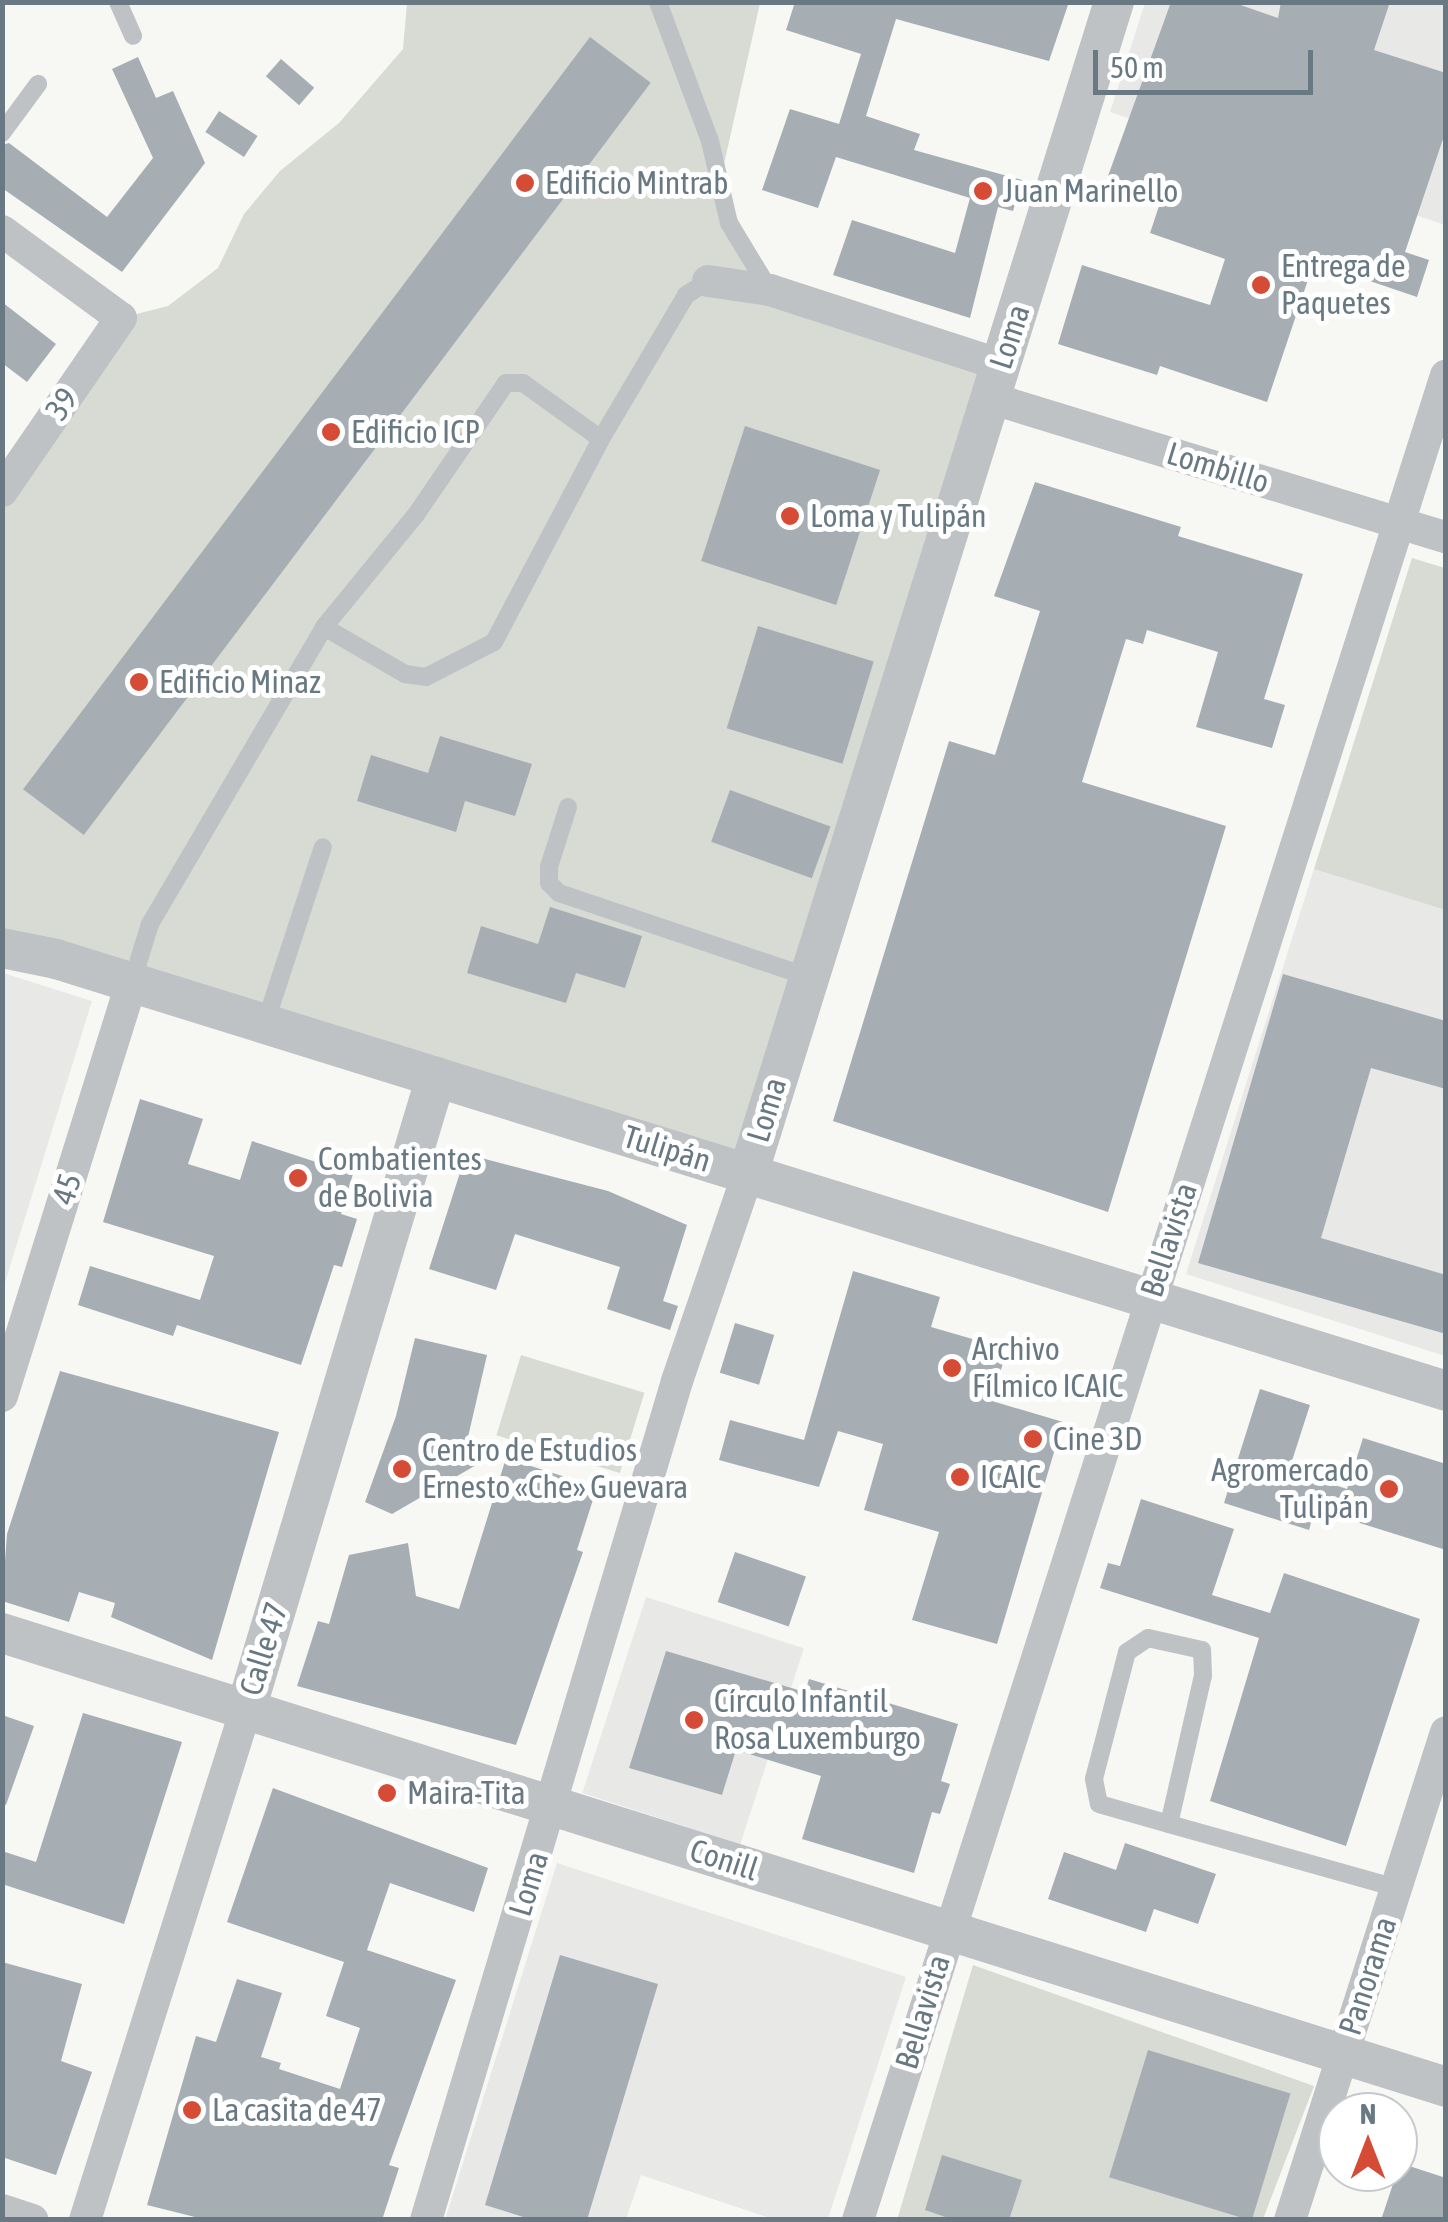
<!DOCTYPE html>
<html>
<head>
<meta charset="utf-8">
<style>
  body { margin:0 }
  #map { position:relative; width:1448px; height:2222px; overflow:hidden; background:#f7f7f4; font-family:"Asap Condensed",sans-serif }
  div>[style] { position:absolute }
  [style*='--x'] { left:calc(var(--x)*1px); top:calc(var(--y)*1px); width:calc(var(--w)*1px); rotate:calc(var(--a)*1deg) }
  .built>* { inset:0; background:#e8e8e7; transform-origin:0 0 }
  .green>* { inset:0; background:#d7dbd4; transform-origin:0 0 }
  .building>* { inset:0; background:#a6aeb3; transform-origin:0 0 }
  .service>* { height:18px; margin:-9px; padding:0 9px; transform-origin:9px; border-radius:9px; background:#bec2c5 }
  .minor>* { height:32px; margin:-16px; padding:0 16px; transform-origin:16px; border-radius:16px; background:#bec2c5 }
  .tertiary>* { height:40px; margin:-20px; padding:0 20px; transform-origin:20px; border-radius:20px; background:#bec2c5 }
  .dots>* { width:28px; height:28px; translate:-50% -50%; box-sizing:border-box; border:5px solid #fff; border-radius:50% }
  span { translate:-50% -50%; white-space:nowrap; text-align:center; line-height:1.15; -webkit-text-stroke:10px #fff; paint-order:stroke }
  .poi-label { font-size:32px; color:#687983 }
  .left { translate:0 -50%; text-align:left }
  .right { translate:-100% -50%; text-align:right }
  .street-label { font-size:32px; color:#687983 }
  .frame { position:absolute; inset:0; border:5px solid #687983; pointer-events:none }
  .north { position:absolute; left:1318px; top:2092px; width:100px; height:100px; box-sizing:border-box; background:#fff; border:2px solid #c3c9cd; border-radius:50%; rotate:0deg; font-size:28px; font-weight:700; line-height:40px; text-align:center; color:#687983 }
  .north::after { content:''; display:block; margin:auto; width:35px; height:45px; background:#d54b35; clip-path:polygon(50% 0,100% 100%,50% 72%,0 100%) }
  .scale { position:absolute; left:1093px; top:50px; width:220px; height:45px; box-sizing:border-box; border:5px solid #687983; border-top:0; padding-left:12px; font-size:30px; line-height:35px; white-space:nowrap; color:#687983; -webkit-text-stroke:8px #fff; paint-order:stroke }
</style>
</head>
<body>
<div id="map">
  <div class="built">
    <div style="clip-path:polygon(1145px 3px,1445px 3px,1445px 225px,1110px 112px)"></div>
    <div style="clip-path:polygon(1314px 869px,1445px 910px,1445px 1356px,1186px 1274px)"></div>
    <div style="clip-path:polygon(3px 973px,92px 1001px,3px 1289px,2px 973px)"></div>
    <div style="left:646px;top:1597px;width:166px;height:206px;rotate:18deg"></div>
    <div style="clip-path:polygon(557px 1863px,906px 1977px,828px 2219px,773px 2219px,641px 2175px,626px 2219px,445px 2220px)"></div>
  </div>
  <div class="green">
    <div style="clip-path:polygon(407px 3px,760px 3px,720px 182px,770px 290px,1001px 365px,748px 1174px,3px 948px,3px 491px,121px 318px,168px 306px,218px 268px,244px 214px,280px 171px,339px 123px,403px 49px)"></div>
    <div style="clip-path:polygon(1412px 558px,1445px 568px,1445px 910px,1314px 869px)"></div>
    <div style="left:521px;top:1355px;width:129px;height:84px;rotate:17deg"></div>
    <div style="clip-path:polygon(973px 1965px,1314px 2086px,1263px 2219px,897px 2220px)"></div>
  </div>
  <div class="building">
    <div style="clip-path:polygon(795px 2px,1069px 2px,1049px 61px,896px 19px,866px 116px,920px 134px,914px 150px,1022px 180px,1013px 211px,998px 207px,970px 318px,833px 275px,852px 220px,955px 253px,970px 198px,836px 157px,818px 208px,762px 190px,790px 109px,839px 124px,861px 54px,786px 30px)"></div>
    <div style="clip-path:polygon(1171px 2px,1232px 2px,1278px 18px,1281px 2px,1390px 2px,1374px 50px,1446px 73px,1446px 130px,1405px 252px,1429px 260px,1417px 297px,1314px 262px,1267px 402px,1160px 366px,1157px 375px,1058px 344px,1082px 265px,1210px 305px,1225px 259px,1150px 233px,1163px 194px,1108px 176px)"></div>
    <div style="left:590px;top:37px;width:76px;height:942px;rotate:37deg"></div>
    <div style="clip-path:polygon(138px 57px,156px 98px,173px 91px,205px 163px,122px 272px,2px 188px,2px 145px,9px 143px,107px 217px,153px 158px,112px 69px)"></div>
    <div style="left:281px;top:59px;width:44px;height:23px;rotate:41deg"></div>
    <div style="left:219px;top:111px;width:46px;height:25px;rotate:33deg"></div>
    <div style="clip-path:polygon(2px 302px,56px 344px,27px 382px,2px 363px)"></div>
    <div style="left:745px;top:426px;width:142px;height:142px;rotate:18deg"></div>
    <div style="clip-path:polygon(1035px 482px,1181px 527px,1178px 536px,1303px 574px,1264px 699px,1285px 705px,1272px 748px,1196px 727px,1218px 652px,1147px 630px,1143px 644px,1126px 639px,1082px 782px,1226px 826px,1108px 1212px,833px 1121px,949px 741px,995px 755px,1040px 611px,994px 596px)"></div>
    <div style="left:758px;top:626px;width:121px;height:107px;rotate:17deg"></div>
    <div style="clip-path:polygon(440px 736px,532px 764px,515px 816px,465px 801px,456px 832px,357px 801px,371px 755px,428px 773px)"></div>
    <div style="left:730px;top:790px;width:107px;height:55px;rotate:20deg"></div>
    <div style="clip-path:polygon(550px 907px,642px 936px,625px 988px,576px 973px,566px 1003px,467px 973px,481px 926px,538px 944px)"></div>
    <div style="clip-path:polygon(1283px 974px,1446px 1021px,1446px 1089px,1371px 1068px,1321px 1238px,1446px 1275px,1446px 1334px,1198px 1263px)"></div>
    <div style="clip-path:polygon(140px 1099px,203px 1119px,188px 1164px,240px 1180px,252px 1141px,353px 1174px,341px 1214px,357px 1219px,342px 1267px,334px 1265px,301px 1365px,177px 1325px,173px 1336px,78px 1305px,90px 1266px,200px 1300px,214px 1256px,103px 1222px)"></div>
    <div style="clip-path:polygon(466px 1154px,608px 1191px,687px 1225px,663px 1301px,678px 1306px,670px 1330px,607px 1309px,620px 1267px,515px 1234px,496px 1290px,429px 1269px)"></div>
    <div style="clip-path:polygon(853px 1271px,940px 1297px,931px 1327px,1007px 1349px,992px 1401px,1063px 1422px,997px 1644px,912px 1620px,939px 1532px,864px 1510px,883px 1444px,838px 1431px,819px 1487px,719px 1460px,730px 1420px,804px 1440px)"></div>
    <div style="left:735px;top:1323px;width:41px;height:52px;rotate:17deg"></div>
    <div style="clip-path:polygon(415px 1338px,487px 1355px,468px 1437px,483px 1442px,483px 1461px,392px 1514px,365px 1502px,396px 1416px)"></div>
    <div style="clip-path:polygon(60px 1371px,279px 1432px,212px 1660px,111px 1617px,115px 1603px,79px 1592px,69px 1622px,2px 1601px,7px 1534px)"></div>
    <div style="clip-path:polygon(1260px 1389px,1310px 1405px,1289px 1470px,1347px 1489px,1363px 1438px,1446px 1464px,1446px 1550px,1315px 1509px,1309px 1530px,1224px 1503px)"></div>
    <div style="clip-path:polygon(506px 1458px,597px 1487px,577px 1550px,583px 1552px,516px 1745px,297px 1686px,318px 1621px,329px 1624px,349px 1555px,408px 1543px,416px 1596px,459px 1609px)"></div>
    <div style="clip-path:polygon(1141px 1499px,1234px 1529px,1212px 1595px,1270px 1613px,1284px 1573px,1420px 1619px,1346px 1846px,1210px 1801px,1259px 1638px,1100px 1588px,1108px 1563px,1120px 1566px)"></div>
    <div style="left:735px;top:1552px;width:75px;height:53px;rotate:19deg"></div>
    <div style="clip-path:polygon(666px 1651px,805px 1692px,809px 1679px,958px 1724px,941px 1781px,950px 1784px,940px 1814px,932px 1812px,914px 1873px,802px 1839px,821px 1776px,736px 1750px,722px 1795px,629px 1768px)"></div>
    <div style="clip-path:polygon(83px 1713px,182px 1742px,124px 1924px,2px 1884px,2px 1851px,36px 1862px)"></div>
    <div style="clip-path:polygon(2px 1715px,34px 1726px,6px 1805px,2px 1804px)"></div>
    <div style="clip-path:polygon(273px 1788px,488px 1868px,474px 1912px,390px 1883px,367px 1950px,456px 1980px,389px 2165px,399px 2168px,382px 2220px,207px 2220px,147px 2205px,196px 2036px,216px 2042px,237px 1979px,282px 1993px,261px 2057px,281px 2063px,279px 2069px,340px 2089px,360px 2028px,326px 2016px,344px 1962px,227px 1922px)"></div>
    <div style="clip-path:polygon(1125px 1843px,1216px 1874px,1198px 1924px,1154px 1909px,1146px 1932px,1048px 1899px,1064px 1852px,1116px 1870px)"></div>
    <div style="clip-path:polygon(560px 1955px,658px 1984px,587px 2220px,533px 2220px,485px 2205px)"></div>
    <div style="clip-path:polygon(2px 1962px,82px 1984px,61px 2061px,92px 2072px,56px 2175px,2px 2157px)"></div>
    <div style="left:1148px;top:2050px;width:149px;height:133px;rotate:17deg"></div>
    <div style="clip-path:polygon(942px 2155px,1022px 2180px,1009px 2220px,954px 2220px,925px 2210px)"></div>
    <div style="clip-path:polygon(1400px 2163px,1446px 2178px,1446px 2220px,1381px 2220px)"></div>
  </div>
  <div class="service">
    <div style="--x:118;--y:2;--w:37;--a:66"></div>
    <div style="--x:658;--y:2;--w:148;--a:69.5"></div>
    <div style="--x:710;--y:141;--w:84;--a:77"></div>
    <div style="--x:729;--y:223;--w:77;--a:58.8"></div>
    <div style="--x:2;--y:133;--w:61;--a:-53.7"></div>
    <div style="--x:324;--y:627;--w:144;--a:-50.7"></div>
    <div style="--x:415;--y:516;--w:161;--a:-55.6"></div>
    <div style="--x:506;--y:383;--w:17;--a:0"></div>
    <div style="--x:523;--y:383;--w:96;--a:35.7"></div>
    <div style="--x:568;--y:807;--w:63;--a:107.6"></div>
    <div style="--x:549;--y:867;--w:16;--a:90"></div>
    <div style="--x:549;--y:883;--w:14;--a:45"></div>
    <div style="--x:559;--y:893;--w:264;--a:18.6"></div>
    <div style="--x:132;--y:982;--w:61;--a:-72.8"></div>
    <div style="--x:150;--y:924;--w:344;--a:-59.6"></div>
    <div style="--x:324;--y:627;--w:94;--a:30.1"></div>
    <div style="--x:405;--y:674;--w:21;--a:8"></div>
    <div style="--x:426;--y:677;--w:76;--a:-27.2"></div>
    <div style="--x:494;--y:642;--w:229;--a:-62.2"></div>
    <div style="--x:601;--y:439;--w:167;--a:-59.4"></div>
    <div style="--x:686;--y:295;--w:26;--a:-32"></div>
    <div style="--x:265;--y:1024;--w:186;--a:-71.9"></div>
    <div style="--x:1169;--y:1824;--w:152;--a:-77.1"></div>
    <div style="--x:1203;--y:1676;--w:26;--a:-92"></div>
    <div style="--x:1202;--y:1650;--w:55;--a:-167.5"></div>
    <div style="--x:1148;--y:1638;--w:25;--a:146"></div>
    <div style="--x:1127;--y:1652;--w:131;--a:104.6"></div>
    <div style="--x:1094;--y:1779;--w:25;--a:79"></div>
    <div style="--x:1099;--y:1804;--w:73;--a:15.9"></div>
    <div style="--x:1169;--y:1824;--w:236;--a:15.7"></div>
  </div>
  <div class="minor">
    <div style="--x:2;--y:231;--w:147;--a:36.2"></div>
    <div style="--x:121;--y:318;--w:210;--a:124.5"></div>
    <div style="--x:708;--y:281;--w:63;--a:8.3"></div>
    <div style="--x:770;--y:290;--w:243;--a:18"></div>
    <div style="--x:990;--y:398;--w:477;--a:17"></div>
    <div style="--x:2;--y:1396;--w:434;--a:-72.6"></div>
    <div style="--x:2;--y:2210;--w:32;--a:18"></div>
    <div style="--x:85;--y:2220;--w:536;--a:-72.51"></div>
    <div style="--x:426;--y:2220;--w:876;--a:-73.34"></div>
    <div style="--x:677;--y:1381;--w:219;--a:-71.1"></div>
    <div style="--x:858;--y:2220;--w:1936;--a:-72.32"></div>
    <div style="--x:1290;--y:2220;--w:512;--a:-72.27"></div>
  </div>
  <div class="tertiary">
    <div style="--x:2;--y:948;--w:55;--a:11.5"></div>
    <div style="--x:56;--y:959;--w:1456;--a:17.26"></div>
    <div style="--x:748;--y:1174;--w:1228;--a:-72.66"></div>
    <div style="--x:2;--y:1633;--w:1514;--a:17.45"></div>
    <div style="--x:246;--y:1709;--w:660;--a:-73.27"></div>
  </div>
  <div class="dots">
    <div style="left:525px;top:183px;background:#d54b35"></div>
    <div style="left:983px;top:191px;background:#d54b35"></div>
    <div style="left:1261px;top:285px;background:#d54b35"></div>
    <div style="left:331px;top:432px;background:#d54b35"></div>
    <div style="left:790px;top:516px;background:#d54b35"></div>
    <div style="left:139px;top:682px;background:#d54b35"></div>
    <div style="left:298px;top:1178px;background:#d54b35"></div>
    <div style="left:952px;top:1368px;background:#d54b35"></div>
    <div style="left:1033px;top:1439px;background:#d54b35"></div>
    <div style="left:402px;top:1469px;background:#d54b35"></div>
    <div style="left:960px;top:1477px;background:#d54b35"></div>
    <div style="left:1389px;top:1489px;background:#d54b35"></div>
    <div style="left:694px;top:1720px;background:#d54b35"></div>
    <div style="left:387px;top:1793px;background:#d54b35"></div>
    <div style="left:192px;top:2110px;background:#d54b35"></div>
  </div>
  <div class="poi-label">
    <span class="left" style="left:545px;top:183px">Edificio Mintrab</span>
    <span class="left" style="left:1003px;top:191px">Juan Marinello</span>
    <span class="left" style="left:1281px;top:285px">Entrega de<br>Paquetes</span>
    <span class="left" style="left:351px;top:432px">Edificio ICP</span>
    <span class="left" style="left:810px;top:516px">Loma y Tulipán</span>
    <span class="left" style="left:159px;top:682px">Edificio Minaz</span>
    <span class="left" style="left:318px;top:1178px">Combatientes<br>de Bolivia</span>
    <span class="left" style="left:972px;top:1368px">Archivo<br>Fílmico ICAIC</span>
    <span class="left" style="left:1053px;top:1439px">Cine 3D</span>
    <span class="left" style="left:422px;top:1469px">Centro de Estudios<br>Ernesto «Che» Guevara</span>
    <span class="right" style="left:1369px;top:1489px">Agromercado<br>Tulipán</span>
    <span class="left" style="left:980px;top:1477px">ICAIC</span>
    <span class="left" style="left:714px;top:1720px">Círculo Infantil<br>Rosa Luxemburgo</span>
    <span class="left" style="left:407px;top:1793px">Maira-Tita</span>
    <span class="left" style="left:212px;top:2110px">La casita de 47</span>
  </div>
  <div class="street-label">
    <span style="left:1010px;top:337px;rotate:-72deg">Loma</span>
    <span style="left:62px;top:404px;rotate:-56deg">39</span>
    <span style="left:1218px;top:468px;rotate:17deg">Lombillo</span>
    <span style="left:767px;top:1110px;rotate:-73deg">Loma</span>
    <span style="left:667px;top:1149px;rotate:17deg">Tulipán</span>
    <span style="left:67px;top:1189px;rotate:-73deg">45</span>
    <span style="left:1169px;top:1240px;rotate:-72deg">Bellavista</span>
    <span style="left:264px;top:1649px;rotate:-73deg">Calle 47</span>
    <span style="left:724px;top:1860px;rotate:18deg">Conill</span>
    <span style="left:529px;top:1884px;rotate:-73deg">Loma</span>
    <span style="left:1368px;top:1976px;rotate:-72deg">Panorama</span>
    <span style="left:923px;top:2012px;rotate:-73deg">Bellavista</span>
  </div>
  <div class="frame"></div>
  <div class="north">N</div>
  <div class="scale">50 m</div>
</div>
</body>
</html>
